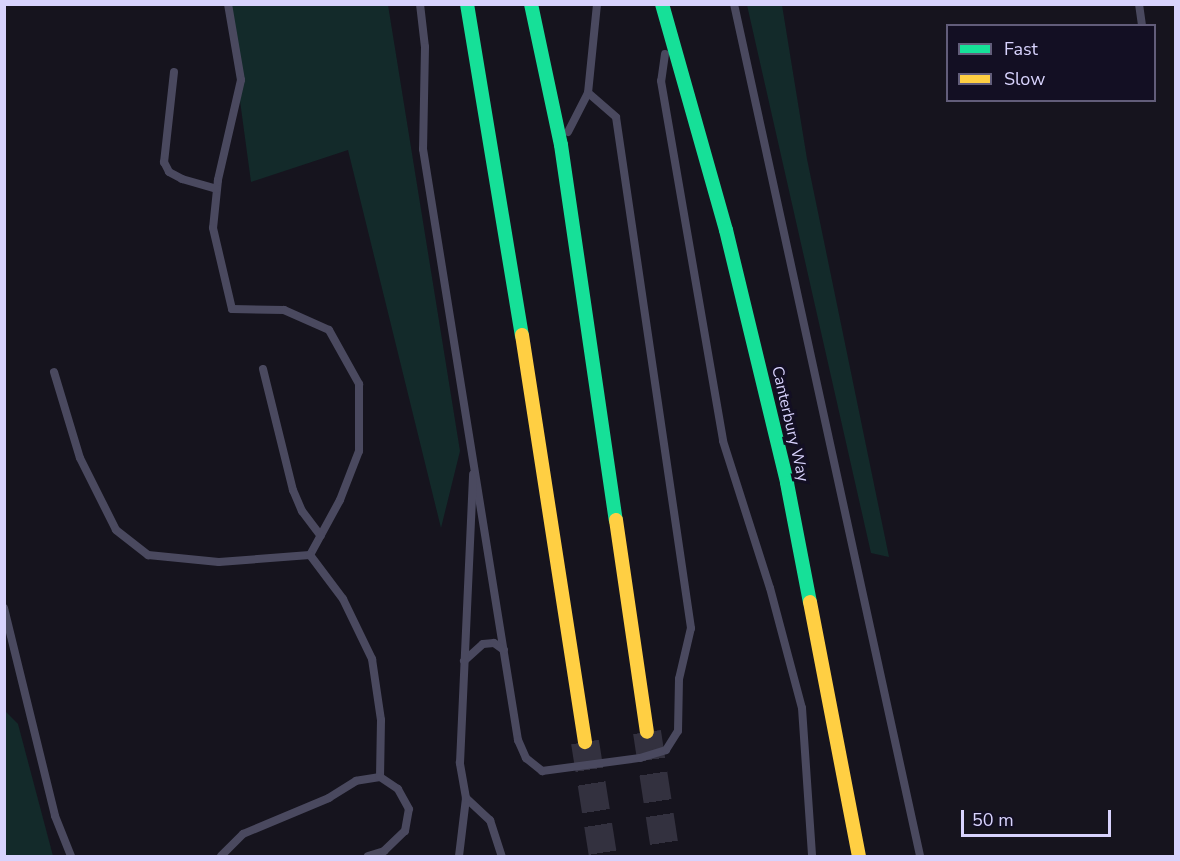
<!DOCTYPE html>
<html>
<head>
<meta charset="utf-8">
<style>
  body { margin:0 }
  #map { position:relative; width:1180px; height:861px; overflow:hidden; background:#16141e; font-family:"Nunito Sans",sans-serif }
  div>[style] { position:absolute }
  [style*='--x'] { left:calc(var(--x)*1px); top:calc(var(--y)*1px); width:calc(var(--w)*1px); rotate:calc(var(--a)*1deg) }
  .green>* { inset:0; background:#132a2a }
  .highway-tunnel>* { height:28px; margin-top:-14px; transform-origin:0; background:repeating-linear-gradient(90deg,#33313f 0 28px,transparent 0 42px) }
  .lane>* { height:8px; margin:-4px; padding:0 4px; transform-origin:4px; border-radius:4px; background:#4a495f }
  .fast>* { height:14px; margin:-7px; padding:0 7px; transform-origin:7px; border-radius:7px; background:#16e098 }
  .slow>* { height:14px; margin:-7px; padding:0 7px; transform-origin:7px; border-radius:7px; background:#ffcf43 }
  .fast-bridge>* { height:14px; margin:-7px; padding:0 7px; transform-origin:7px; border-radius:7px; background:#16e098 }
  .slow-bridge>* { height:14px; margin:-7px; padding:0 7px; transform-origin:7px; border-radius:7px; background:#ffcf43 }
  span { translate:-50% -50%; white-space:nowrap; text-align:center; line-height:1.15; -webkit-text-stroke:6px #130f23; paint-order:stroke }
  .street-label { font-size:16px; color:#d8d3fd }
  .frame { position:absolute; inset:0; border:6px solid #d8d3fd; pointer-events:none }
  .legend { position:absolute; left:946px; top:24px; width:210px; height:78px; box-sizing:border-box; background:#130f23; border:2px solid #625d7a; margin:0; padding:8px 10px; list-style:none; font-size:18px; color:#d8d3fd }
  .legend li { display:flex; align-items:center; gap:12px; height:30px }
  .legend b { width:30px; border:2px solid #625d7a }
  .scale { position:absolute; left:961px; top:810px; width:150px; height:27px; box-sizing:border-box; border:3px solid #d8d3fd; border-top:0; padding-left:8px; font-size:18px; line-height:21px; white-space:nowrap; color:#d8d3fd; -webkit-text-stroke:4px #130f23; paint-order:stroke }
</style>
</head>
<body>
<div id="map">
  <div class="green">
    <div style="clip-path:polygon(227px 5px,388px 5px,460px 451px,441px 528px,348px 150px,251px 182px)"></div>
    <div style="clip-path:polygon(747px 5px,782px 5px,807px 159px,889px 557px,871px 553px)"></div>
    <div style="clip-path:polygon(4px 710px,18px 724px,53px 856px,5px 856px)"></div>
  </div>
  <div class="highway-tunnel">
    <div style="--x:647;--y:732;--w:125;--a:81.3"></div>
    <div style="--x:585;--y:742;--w:115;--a:81"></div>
  </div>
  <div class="lane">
    <div style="--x:228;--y:4;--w:77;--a:80.3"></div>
    <div style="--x:241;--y:80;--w:103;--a:103"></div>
    <div style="--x:218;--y:180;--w:48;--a:95.9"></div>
    <div style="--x:213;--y:228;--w:83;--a:76.8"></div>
    <div style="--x:232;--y:309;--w:52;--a:1.1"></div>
    <div style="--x:284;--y:310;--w:49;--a:24"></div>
    <div style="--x:329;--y:330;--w:62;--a:60.9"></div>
    <div style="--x:359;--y:384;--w:67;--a:90"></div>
    <div style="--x:359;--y:451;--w:53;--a:111.2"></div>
    <div style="--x:340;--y:500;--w:63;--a:118.6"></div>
    <div style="--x:420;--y:4;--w:43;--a:83.4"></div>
    <div style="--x:425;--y:47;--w:102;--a:91.1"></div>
    <div style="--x:423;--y:149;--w:599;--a:80.87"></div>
    <div style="--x:518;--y:740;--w:20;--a:66"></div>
    <div style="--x:526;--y:758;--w:21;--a:39"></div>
    <div style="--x:542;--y:771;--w:99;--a:-7.6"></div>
    <div style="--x:640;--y:758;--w:27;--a:-17"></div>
    <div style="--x:666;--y:750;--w:22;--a:-58"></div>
    <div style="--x:678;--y:731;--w:52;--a:-88.9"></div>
    <div style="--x:679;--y:679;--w:52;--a:-76.8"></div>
    <div style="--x:691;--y:628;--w:516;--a:-98.35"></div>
    <div style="--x:616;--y:117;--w:37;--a:-139"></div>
    <div style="--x:734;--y:4;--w:872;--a:77.68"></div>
    <div style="--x:1139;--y:4;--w:22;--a:82"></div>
    <div style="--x:665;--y:54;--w:27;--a:98"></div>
    <div style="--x:661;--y:81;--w:365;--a:80.2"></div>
    <div style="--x:723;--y:441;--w:154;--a:72.3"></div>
    <div style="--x:770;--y:588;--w:124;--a:75.1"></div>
    <div style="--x:802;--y:708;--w:148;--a:86.1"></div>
    <div style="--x:174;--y:72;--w:91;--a:96.3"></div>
    <div style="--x:164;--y:162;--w:11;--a:63"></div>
    <div style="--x:169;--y:172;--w:15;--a:28"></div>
    <div style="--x:182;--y:179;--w:36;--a:16"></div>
    <div style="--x:568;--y:132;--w:44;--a:-62.9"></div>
    <div style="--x:588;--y:93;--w:89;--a:-84.2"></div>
    <div style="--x:263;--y:369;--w:125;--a:76.1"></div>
    <div style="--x:293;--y:490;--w:23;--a:67"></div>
    <div style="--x:302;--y:511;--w:31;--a:53"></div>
    <div style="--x:54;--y:372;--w:90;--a:73.2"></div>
    <div style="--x:80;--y:458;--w:80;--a:63.4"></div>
    <div style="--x:116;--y:530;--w:41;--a:38"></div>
    <div style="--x:148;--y:555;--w:71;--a:5.6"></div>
    <div style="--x:219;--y:562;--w:91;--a:-4.4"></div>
    <div style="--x:310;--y:555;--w:55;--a:53.1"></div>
    <div style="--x:343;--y:599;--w:67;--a:64.2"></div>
    <div style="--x:372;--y:659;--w:62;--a:81.6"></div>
    <div style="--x:381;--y:720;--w:57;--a:91"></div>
    <div style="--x:380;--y:777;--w:24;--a:171"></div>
    <div style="--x:356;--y:781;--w:32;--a:148"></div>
    <div style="--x:329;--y:798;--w:93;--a:157.3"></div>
    <div style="--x:243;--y:834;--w:31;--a:135"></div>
    <div style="--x:4;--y:608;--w:214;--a:76.2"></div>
    <div style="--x:55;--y:816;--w:43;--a:68.2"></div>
    <div style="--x:464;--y:661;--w:25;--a:-42"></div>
    <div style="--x:483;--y:644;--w:11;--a:-5"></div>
    <div style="--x:494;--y:643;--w:12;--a:35"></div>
    <div style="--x:466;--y:798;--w:33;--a:43"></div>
    <div style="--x:490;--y:820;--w:38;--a:72"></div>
    <div style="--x:368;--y:856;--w:17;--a:-17"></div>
    <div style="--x:384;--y:851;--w:29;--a:-44"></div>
    <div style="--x:405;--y:831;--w:22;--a:-80"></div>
    <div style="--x:409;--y:809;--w:23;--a:-119"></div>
    <div style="--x:398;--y:789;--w:22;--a:-146"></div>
    <div style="--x:459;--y:856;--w:58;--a:-83.1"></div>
    <div style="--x:466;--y:798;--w:36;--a:-100"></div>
    <div style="--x:460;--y:763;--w:289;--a:-87.4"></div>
  </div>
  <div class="fast">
    <div style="--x:467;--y:4;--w:336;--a:80.6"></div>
    <div style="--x:531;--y:4;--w:144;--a:78"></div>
    <div style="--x:561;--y:145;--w:379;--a:81.7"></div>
  </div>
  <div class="slow">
    <div style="--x:522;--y:335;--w:412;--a:81.2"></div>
    <div style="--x:616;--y:520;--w:214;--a:81.7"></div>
  </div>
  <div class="fast-bridge">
    <div style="--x:662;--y:4;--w:235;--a:74.2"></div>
    <div style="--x:726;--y:230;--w:260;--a:76.4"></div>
    <div style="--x:787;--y:483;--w:121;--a:79.1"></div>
  </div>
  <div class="slow-bridge">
    <div style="--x:810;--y:602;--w:259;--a:79.1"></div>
  </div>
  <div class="street-label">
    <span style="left:790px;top:424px;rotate:77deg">Canterbury Way</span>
  </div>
  <div class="frame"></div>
  <ul class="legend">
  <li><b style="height:8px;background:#16e098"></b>Fast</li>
  <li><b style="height:8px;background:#ffcf43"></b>Slow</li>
  </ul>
  <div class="scale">50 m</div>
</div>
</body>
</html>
